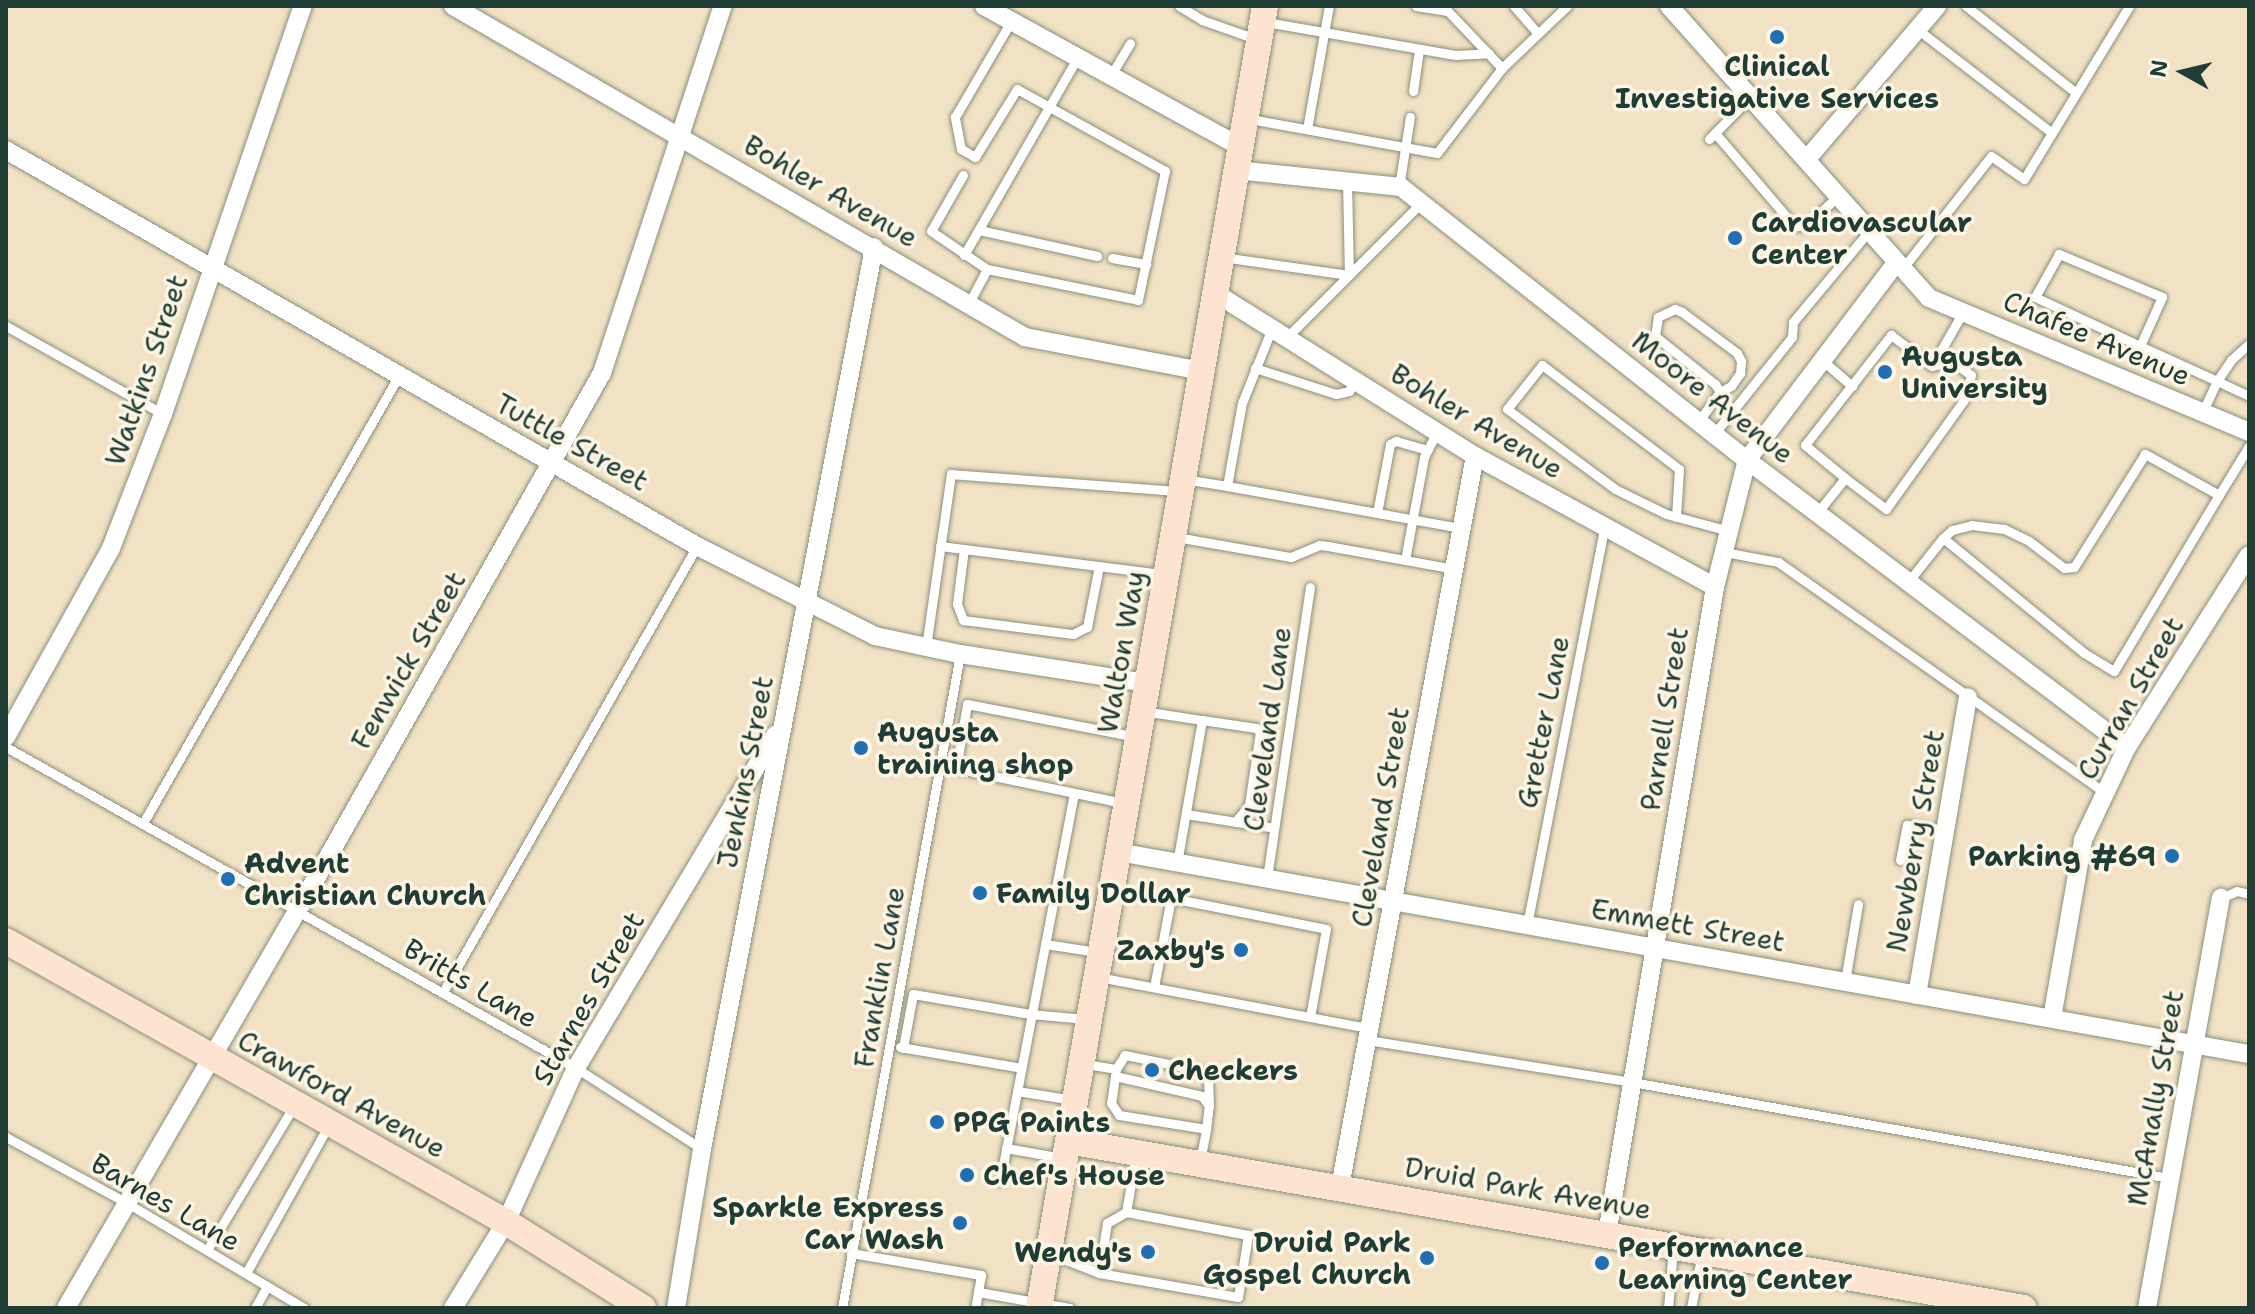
<!DOCTYPE html>
<html>
<head>
<meta charset="utf-8">
<style>
  body { margin:0 }
  #map { position:relative; width:2255px; height:1314px; overflow:hidden; background:#f2e2c5; font-family:"Shantell Sans",sans-serif }
  div>[style] { position:absolute }
  [style*='--x'] { left:calc(var(--x)*1px); top:calc(var(--y)*1px); width:calc(var(--w)*1px); rotate:calc(var(--a)*1deg) }
  .roads { filter:drop-shadow(0 0 2px #88907c) drop-shadow(0 0 2px #88907c) }
  .lane>* { height:9px; margin:-4.5px; padding:0 4.5px; transform-origin:4.5px; border-radius:4.5px; background:#fff }
  .street>* { height:18px; margin:-9px; padding:0 9px; transform-origin:9px; border-radius:9px; background:#fff }
  .secondary>* { height:26px; margin:-13px; padding:0 13px; transform-origin:13px; border-radius:13px; background:#fde4d0 }
  .dots>* { width:22px; height:22px; translate:-50% -50%; box-sizing:border-box; border:4px solid #fcf5e5; border-radius:50% }
  span { translate:-50% -50%; white-space:nowrap; text-align:center; line-height:1.15; -webkit-text-stroke:7px #fcf5e5; paint-order:stroke }
  .poi-label { font-size:28px; color:#1f3d34; font-weight:700 }
  .left { translate:0 -50%; text-align:left }
  .right { translate:-100% -50%; text-align:right }
  .street-label { font-size:28px; color:#1f3d34 }
  .frame { position:absolute; inset:0; border:8px solid #1f3d34; pointer-events:none }
  .north { position:absolute; left:2143px; top:32px; width:80px; height:80px; -webkit-text-stroke:6px #fcf5e5; paint-order:stroke; rotate:278deg; font-size:22px; font-weight:700; line-height:32px; text-align:center; color:#1f3d34 }
  .north::after { content:''; display:block; margin:auto; width:28px; height:36px; background:#1f3d34; clip-path:polygon(50% 0,100% 100%,50% 72%,0 100%) }
</style>
</head>
<body>
<div id="map">
  <div class="roads">
    <div class="lane">
      <div style="--x:1179;--y:6;--w:27;--a:31"></div>
      <div style="--x:1202;--y:20;--w:57;--a:19.4"></div>
      <div style="--x:1416;--y:6;--w:32;--a:9"></div>
      <div style="--x:1443;--y:6;--w:86;--a:46.4"></div>
      <div style="--x:1514;--y:6;--w:35;--a:49"></div>
      <div style="--x:1966;--y:6;--w:140;--a:38.3"></div>
      <div style="--x:1266;--y:22;--w:192;--a:9.9"></div>
      <div style="--x:1455;--y:55;--w:34;--a:-3"></div>
      <div style="--x:1917;--y:29;--w:170;--a:37.6"></div>
      <div style="--x:1111;--y:75;--w:37;--a:-59"></div>
      <div style="--x:1413;--y:91;--w:41;--a:-81.7"></div>
      <div style="--x:1250;--y:119;--w:190;--a:10.3"></div>
      <div style="--x:1437;--y:153;--w:107;--a:-52.6"></div>
      <div style="--x:1502;--y:68;--w:90;--a:-43.6"></div>
      <div style="--x:1307;--y:129;--w:125;--a:-79.9"></div>
      <div style="--x:1715;--y:133;--w:117;--a:49.5"></div>
      <div style="--x:1791;--y:222;--w:8;--a:30"></div>
      <div style="--x:1798;--y:226;--w:8;--a:0"></div>
      <div style="--x:1806;--y:226;--w:44;--a:-43.2"></div>
      <div style="--x:1709;--y:139;--w:59;--a:-45.7"></div>
      <div style="--x:963;--y:175;--w:64;--a:119.7"></div>
      <div style="--x:931;--y:231;--w:68;--a:34.2"></div>
      <div style="--x:987;--y:269;--w:154;--a:11.6"></div>
      <div style="--x:1138;--y:300;--w:132;--a:-78.2"></div>
      <div style="--x:1165;--y:171;--w:169;--a:-151"></div>
      <div style="--x:1017;--y:89;--w:80;--a:121.7"></div>
      <div style="--x:975;--y:157;--w:16;--a:-150"></div>
      <div style="--x:961;--y:149;--w:33;--a:-101"></div>
      <div style="--x:955;--y:117;--w:111;--a:-59.7"></div>
      <div style="--x:1347;--y:181;--w:94;--a:88.8"></div>
      <div style="--x:1399;--y:187;--w:71;--a:-81.1"></div>
      <div style="--x:979;--y:230;--w:121;--a:12.4"></div>
      <div style="--x:964;--y:255;--w:228;--a:-60.1"></div>
      <div style="--x:1222;--y:257;--w:128;--a:8.1"></div>
      <div style="--x:1112;--y:258;--w:35;--a:10"></div>
      <div style="--x:1903;--y:268;--w:142;--a:-51.8"></div>
      <div style="--x:1991;--y:156;--w:40;--a:34.9"></div>
      <div style="--x:2024;--y:179;--w:202;--a:-58.7"></div>
      <div style="--x:969;--y:303;--w:38;--a:-62"></div>
      <div style="--x:6;--y:326;--w:180;--a:29.3"></div>
      <div style="--x:1287;--y:337;--w:190;--a:-45"></div>
      <div style="--x:2140;--y:346;--w:54;--a:-65.8"></div>
      <div style="--x:2162;--y:297;--w:112;--a:-157.3"></div>
      <div style="--x:2059;--y:254;--w:49;--a:119.2"></div>
      <div style="--x:2035;--y:297;--w:116;--a:25"></div>
      <div style="--x:2140;--y:346;--w:85;--a:24.4"></div>
      <div style="--x:2217;--y:381;--w:25;--a:-56"></div>
      <div style="--x:2231;--y:360;--w:24;--a:-42"></div>
      <div style="--x:1822;--y:360;--w:40;--a:41"></div>
      <div style="--x:1932;--y:366;--w:62;--a:-60.1"></div>
      <div style="--x:1255;--y:368;--w:85;--a:17.8"></div>
      <div style="--x:1336;--y:394;--w:13;--a:-13"></div>
      <div style="--x:1349;--y:391;--w:13;--a:-58"></div>
      <div style="--x:2202;--y:413;--w:35;--a:-65"></div>
      <div style="--x:2217;--y:381;--w:35;--a:25"></div>
      <div style="--x:1698;--y:422;--w:37;--a:-54"></div>
      <div style="--x:1720;--y:392;--w:13;--a:-29"></div>
      <div style="--x:1731;--y:386;--w:16;--a:-55"></div>
      <div style="--x:1740;--y:373;--w:12;--a:-85"></div>
      <div style="--x:1741;--y:361;--w:9;--a:-117"></div>
      <div style="--x:1737;--y:353;--w:69;--a:-143.3"></div>
      <div style="--x:1682;--y:312;--w:8;--a:-157"></div>
      <div style="--x:1675;--y:309;--w:19;--a:155"></div>
      <div style="--x:1658;--y:317;--w:19;--a:99"></div>
      <div style="--x:1655;--y:336;--w:77;--a:38.7"></div>
      <div style="--x:1715;--y:384;--w:9;--a:58"></div>
      <div style="--x:1714;--y:434;--w:124;--a:-51.2"></div>
      <div style="--x:1792;--y:337;--w:15;--a:-86"></div>
      <div style="--x:1793;--y:322;--w:119;--a:-50.1"></div>
      <div style="--x:1184;--y:479;--w:44;--a:9.2"></div>
      <div style="--x:1227;--y:486;--w:84;--a:-79.8"></div>
      <div style="--x:1242;--y:403;--w:81;--a:-68.2"></div>
      <div style="--x:1227;--y:486;--w:238;--a:10.2"></div>
      <div style="--x:2219;--y:495;--w:85;--a:-151"></div>
      <div style="--x:2145;--y:454;--w:133;--a:122.1"></div>
      <div style="--x:2074;--y:567;--w:10;--a:174"></div>
      <div style="--x:2064;--y:568;--w:44;--a:-142.4"></div>
      <div style="--x:2029;--y:541;--w:28;--a:-154"></div>
      <div style="--x:2004;--y:529;--w:32;--a:-173"></div>
      <div style="--x:1972;--y:525;--w:21;--a:166"></div>
      <div style="--x:1952;--y:530;--w:12;--a:138"></div>
      <div style="--x:1943;--y:538;--w:182;--a:39.2"></div>
      <div style="--x:2084;--y:653;--w:35;--a:31"></div>
      <div style="--x:2114;--y:671;--w:205;--a:-59.2"></div>
      <div style="--x:2219;--y:495;--w:57;--a:-58.5"></div>
      <div style="--x:1377;--y:513;--w:70;--a:-79.3"></div>
      <div style="--x:1390;--y:444;--w:7;--a:-27"></div>
      <div style="--x:1396;--y:441;--w:33;--a:16"></div>
      <div style="--x:1817;--y:513;--w:45;--a:-51.3"></div>
      <div style="--x:1845;--y:478;--w:52;--a:-140.5"></div>
      <div style="--x:1805;--y:445;--w:140;--a:-52"></div>
      <div style="--x:1891;--y:335;--w:51;--a:37.1"></div>
      <div style="--x:1932;--y:366;--w:20;--a:-15"></div>
      <div style="--x:1951;--y:361;--w:24;--a:35"></div>
      <div style="--x:1971;--y:375;--w:26;--a:106"></div>
      <div style="--x:1964;--y:400;--w:134;--a:125.6"></div>
      <div style="--x:1886;--y:509;--w:51;--a:-142.9"></div>
      <div style="--x:1676;--y:517;--w:48;--a:-86.4"></div>
      <div style="--x:1679;--y:469;--w:172;--a:-142.8"></div>
      <div style="--x:1542;--y:365;--w:56;--a:128.5"></div>
      <div style="--x:1507;--y:409;--w:134;--a:36.5"></div>
      <div style="--x:1615;--y:489;--w:57;--a:26.1"></div>
      <div style="--x:1666;--y:514;--w:65;--a:15.1"></div>
      <div style="--x:1176;--y:537;--w:117;--a:9.9"></div>
      <div style="--x:1291;--y:557;--w:30;--a:-23"></div>
      <div style="--x:1319;--y:545;--w:9;--a:6"></div>
      <div style="--x:1328;--y:546;--w:128;--a:10.3"></div>
      <div style="--x:940;--y:546;--w:225;--a:7.2"></div>
      <div style="--x:964;--y:549;--w:55;--a:97.3"></div>
      <div style="--x:957;--y:604;--w:17;--a:69"></div>
      <div style="--x:963;--y:620;--w:111;--a:7.3"></div>
      <div style="--x:1073;--y:634;--w:16;--a:-27"></div>
      <div style="--x:1087;--y:627;--w:62;--a:-78.9"></div>
      <div style="--x:1724;--y:552;--w:55;--a:10.5"></div>
      <div style="--x:1778;--y:562;--w:400;--a:35.2"></div>
      <div style="--x:1405;--y:560;--w:105;--a:-79.5"></div>
      <div style="--x:1424;--y:457;--w:28;--a:-63"></div>
      <div style="--x:1908;--y:582;--w:56;--a:-51.5"></div>
      <div style="--x:926;--y:647;--w:175;--a:-81.8"></div>
      <div style="--x:951;--y:474;--w:226;--a:4.3"></div>
      <div style="--x:1143;--y:711;--w:60;--a:8.7"></div>
      <div style="--x:1202;--y:720;--w:145;--a:99.9"></div>
      <div style="--x:1202;--y:720;--w:55;--a:8.4"></div>
      <div style="--x:1256;--y:728;--w:6;--a:45"></div>
      <div style="--x:1260;--y:732;--w:74;--a:98.6"></div>
      <div style="--x:1249;--y:805;--w:22;--a:129"></div>
      <div style="--x:6;--y:747;--w:654;--a:29.39"></div>
      <div style="--x:576;--y:1068;--w:150;--a:32.7"></div>
      <div style="--x:1123;--y:803;--w:171;--a:-168.2"></div>
      <div style="--x:956;--y:768;--w:65;--a:-80.2"></div>
      <div style="--x:967;--y:704;--w:173;--a:11"></div>
      <div style="--x:1186;--y:814;--w:89;--a:9"></div>
      <div style="--x:143;--y:823;--w:514;--a:-60.24"></div>
      <div style="--x:1900;--y:860;--w:36;--a:-79"></div>
      <div style="--x:1907;--y:825;--w:38;--a:7"></div>
      <div style="--x:1267;--y:878;--w:294;--a:-81.6"></div>
      <div style="--x:2221;--y:898;--w:17;--a:-24"></div>
      <div style="--x:2237;--y:891;--w:12;--a:14"></div>
      <div style="--x:1527;--y:925;--w:403;--a:-79"></div>
      <div style="--x:1045;--y:944;--w:53;--a:8.7"></div>
      <div style="--x:1098;--y:977;--w:276;--a:10.7"></div>
      <div style="--x:1845;--y:981;--w:78;--a:-80.4"></div>
      <div style="--x:1154;--y:987;--w:91;--a:-79.2"></div>
      <div style="--x:1171;--y:898;--w:158;--a:11.3"></div>
      <div style="--x:1326;--y:929;--w:89;--a:100.3"></div>
      <div style="--x:443;--y:992;--w:513;--a:-60.34"></div>
      <div style="--x:1367;--y:1040;--w:268;--a:9"></div>
      <div style="--x:1632;--y:1082;--w:546;--a:10.14"></div>
      <div style="--x:900;--y:1047;--w:123;--a:9.8"></div>
      <div style="--x:903;--y:1048;--w:55;--a:-79.5"></div>
      <div style="--x:913;--y:994;--w:119;--a:9.7"></div>
      <div style="--x:1030;--y:1014;--w:56;--a:5.1"></div>
      <div style="--x:1085;--y:1064;--w:31;--a:9"></div>
      <div style="--x:1115;--y:1076;--w:89;--a:12.9"></div>
      <div style="--x:1202;--y:1096;--w:12;--a:55"></div>
      <div style="--x:1017;--y:1091;--w:57;--a:9.1"></div>
      <div style="--x:6;--y:1137;--w:138;--a:28.6"></div>
      <div style="--x:127;--y:1203;--w:206;--a:30.7"></div>
      <div style="--x:1006;--y:1148;--w:57;--a:10.1"></div>
      <div style="--x:1200;--y:1161;--w:33;--a:-79"></div>
      <div style="--x:1206;--y:1129;--w:23;--a:-83"></div>
      <div style="--x:1209;--y:1106;--w:27;--a:-92"></div>
      <div style="--x:1208;--y:1079;--w:13;--a:-138"></div>
      <div style="--x:1198;--y:1070;--w:75;--a:-168.4"></div>
      <div style="--x:1125;--y:1055;--w:17;--a:123"></div>
      <div style="--x:1116;--y:1069;--w:34;--a:98"></div>
      <div style="--x:1111;--y:1103;--w:14;--a:56"></div>
      <div style="--x:1119;--y:1115;--w:88;--a:9.1"></div>
      <div style="--x:1000;--y:1181;--w:394;--a:-79.2"></div>
      <div style="--x:207;--y:1250;--w:168;--a:-58.9"></div>
      <div style="--x:851;--y:1253;--w:132;--a:9.6"></div>
      <div style="--x:981;--y:1275;--w:34;--a:100"></div>
      <div style="--x:1051;--y:1254;--w:52;--a:21.6"></div>
      <div style="--x:1099;--y:1273;--w:51;--a:-80.9"></div>
      <div style="--x:1107;--y:1223;--w:22;--a:-30"></div>
      <div style="--x:1126;--y:1212;--w:57;--a:-79.9"></div>
      <div style="--x:246;--y:1273;--w:168;--a:-60.8"></div>
      <div style="--x:1099;--y:1273;--w:141;--a:9.8"></div>
      <div style="--x:1238;--y:1297;--w:63;--a:-80.8"></div>
      <div style="--x:1248;--y:1235;--w:124;--a:-169.3"></div>
      <div style="--x:978;--y:1292;--w:93;--a:9.9"></div>
      <div style="--x:255;--y:1308;--w:25;--a:-61"></div>
      <div style="--x:842;--y:1308;--w:665;--a:-79.77"></div>
      <div style="--x:1668;--y:1308;--w:59;--a:-85.2"></div>
      <div style="--x:1691;--y:1308;--w:56;--a:-78.7"></div>
    </div>
    <div class="street">
      <div style="--x:453;--y:6;--w:661;--a:30.06"></div>
      <div style="--x:1025;--y:337;--w:180;--a:10.9"></div>
      <div style="--x:984;--y:6;--w:293;--a:28.8"></div>
      <div style="--x:1669;--y:6;--w:391;--a:48.3"></div>
      <div style="--x:1929;--y:298;--w:347;--a:22.7"></div>
      <div style="--x:6;--y:150;--w:796;--a:29.82"></div>
      <div style="--x:697;--y:546;--w:199;--a:26.8"></div>
      <div style="--x:875;--y:636;--w:87;--a:12"></div>
      <div style="--x:960;--y:654;--w:190;--a:8.8"></div>
      <div style="--x:1807;--y:159;--w:201;--a:-49.6"></div>
      <div style="--x:1236;--y:170;--w:166;--a:5.9"></div>
      <div style="--x:1401;--y:187;--w:441;--a:38.3"></div>
      <div style="--x:1747;--y:460;--w:476;--a:37.1"></div>
      <div style="--x:1215;--y:293;--w:307;--a:32.1"></div>
      <div style="--x:1475;--y:456;--w:273;--a:28.6"></div>
      <div style="--x:6;--y:737;--w:216;--a:-60.9"></div>
      <div style="--x:111;--y:548;--w:144;--a:-68.8"></div>
      <div style="--x:163;--y:414;--w:431;--a:-71.1"></div>
      <div style="--x:1118;--y:852;--w:1149;--a:10.13"></div>
      <div style="--x:1917;--y:995;--w:302;--a:-80.3"></div>
      <div style="--x:2052;--y:1018;--w:181;--a:-80.1"></div>
      <div style="--x:2083;--y:840;--w:103;--a:-64.7"></div>
      <div style="--x:2127;--y:747;--w:227;--a:-57.6"></div>
      <div style="--x:1340;--y:1187;--w:743;--a:-79.54"></div>
      <div style="--x:1607;--y:1234;--w:656;--a:-80.52"></div>
      <div style="--x:1715;--y:587;--w:131;--a:-75.9"></div>
      <div style="--x:1747;--y:460;--w:247;--a:-52.9"></div>
      <div style="--x:66;--y:1308;--w:461;--a:-59.8"></div>
      <div style="--x:298;--y:910;--w:617;--a:-60.49"></div>
      <div style="--x:602;--y:373;--w:386;--a:-71.8"></div>
      <div style="--x:453;--y:1308;--w:101;--a:-58.4"></div>
      <div style="--x:506;--y:1222;--w:169;--a:-65.6"></div>
      <div style="--x:576;--y:1068;--w:389;--a:-59.1"></div>
      <div style="--x:676;--y:1308;--w:161;--a:-80.7"></div>
      <div style="--x:702;--y:1149;--w:918;--a:-79.2"></div>
      <div style="--x:2147;--y:1308;--w:417;--a:-79.8"></div>
    </div>
    <div class="secondary">
      <div style="--x:6;--y:941;--w:574;--a:29.34"></div>
      <div style="--x:506;--y:1222;--w:162;--a:32.1"></div>
      <div style="--x:1068;--y:1141;--w:970;--a:9.91"></div>
      <div style="--x:1039;--y:1308;--w:1321;--a:-80.15"></div>
    </div>
  </div>
  <div class="dots">
    <div style="left:1777px;top:37px;background:#1f6fb2"></div>
    <div style="left:1735px;top:238px;background:#1f6fb2"></div>
    <div style="left:1885px;top:372px;background:#1f6fb2"></div>
    <div style="left:861px;top:748px;background:#1f6fb2"></div>
    <div style="left:2172px;top:856px;background:#1f6fb2"></div>
    <div style="left:228px;top:879px;background:#1f6fb2"></div>
    <div style="left:980px;top:893px;background:#1f6fb2"></div>
    <div style="left:1241px;top:950px;background:#1f6fb2"></div>
    <div style="left:1152px;top:1070px;background:#1f6fb2"></div>
    <div style="left:937px;top:1122px;background:#1f6fb2"></div>
    <div style="left:967px;top:1175px;background:#1f6fb2"></div>
    <div style="left:960px;top:1223px;background:#1f6fb2"></div>
    <div style="left:1148px;top:1252px;background:#1f6fb2"></div>
    <div style="left:1427px;top:1258px;background:#1f6fb2"></div>
    <div style="left:1602px;top:1263px;background:#1f6fb2"></div>
  </div>
  <div class="poi-label">
    <span style="left:1777px;top:82px">Clinical<br>Investigative Services</span>
    <span class="left" style="left:1751px;top:238px">Cardiovascular<br>Center</span>
    <span class="left" style="left:1901px;top:372px">Augusta<br>University</span>
    <span class="left" style="left:877px;top:748px">Augusta<br>training shop</span>
    <span class="right" style="left:2156px;top:856px">Parking #69</span>
    <span class="left" style="left:244px;top:879px">Advent<br>Christian Church</span>
    <span class="left" style="left:996px;top:893px">Family Dollar</span>
    <span class="right" style="left:1225px;top:950px">Zaxby's</span>
    <span class="left" style="left:1168px;top:1070px">Checkers</span>
    <span class="left" style="left:953px;top:1122px">PPG Paints</span>
    <span class="left" style="left:983px;top:1175px">Chef's House</span>
    <span class="right" style="left:944px;top:1223px">Sparkle Express<br>Car Wash</span>
    <span class="right" style="left:1411px;top:1258px">Druid Park<br>Gospel Church</span>
    <span class="left" style="left:1618px;top:1263px">Performance<br>Learning Center</span>
    <span class="right" style="left:1132px;top:1252px">Wendy's</span>
  </div>
  <div class="street-label">
    <span style="left:831px;top:191px;rotate:30deg">Bohler Avenue</span>
    <span style="left:2097px;top:338px;rotate:23deg">Chafee Avenue</span>
    <span style="left:146px;top:370px;rotate:-71deg">Watkins Street</span>
    <span style="left:1713px;top:397px;rotate:38deg">Moore Avenue</span>
    <span style="left:1477px;top:421px;rotate:31deg">Bohler Avenue</span>
    <span style="left:572px;top:442px;rotate:29deg">Tuttle Street</span>
    <span style="left:1121px;top:652px;rotate:-80deg">Walton Way</span>
    <span style="left:408px;top:660px;rotate:-60deg">Fenwick Street</span>
    <span style="left:2130px;top:698px;rotate:-60deg">Curran Street</span>
    <span style="left:1664px;top:719px;rotate:-81deg">Parnell Street</span>
    <span style="left:1543px;top:722px;rotate:-79deg">Gretter Lane</span>
    <span style="left:1267px;top:729px;rotate:-82deg">Cleveland Lane</span>
    <span style="left:745px;top:772px;rotate:-79deg">Jenkins Street</span>
    <span style="left:1380px;top:817px;rotate:-80deg">Cleveland Street</span>
    <span style="left:1915px;top:841px;rotate:-80deg">Newberry Street</span>
    <span style="left:1688px;top:925px;rotate:10deg">Emmett Street</span>
    <span style="left:879px;top:977px;rotate:-80deg">Franklin Lane</span>
    <span style="left:471px;top:983px;rotate:30deg">Britts Lane</span>
    <span style="left:588px;top:998px;rotate:-60deg">Starnes Street</span>
    <span style="left:342px;top:1094px;rotate:29deg">Crawford Avenue</span>
    <span style="left:2155px;top:1098px;rotate:-80deg">McAnally Street</span>
    <span style="left:1528px;top:1188px;rotate:10deg">Druid Park Avenue</span>
    <span style="left:166px;top:1202px;rotate:30deg">Barnes Lane</span>
  </div>
  <div class="frame"></div>
  <div class="north">N</div>
</div>
</body>
</html>
